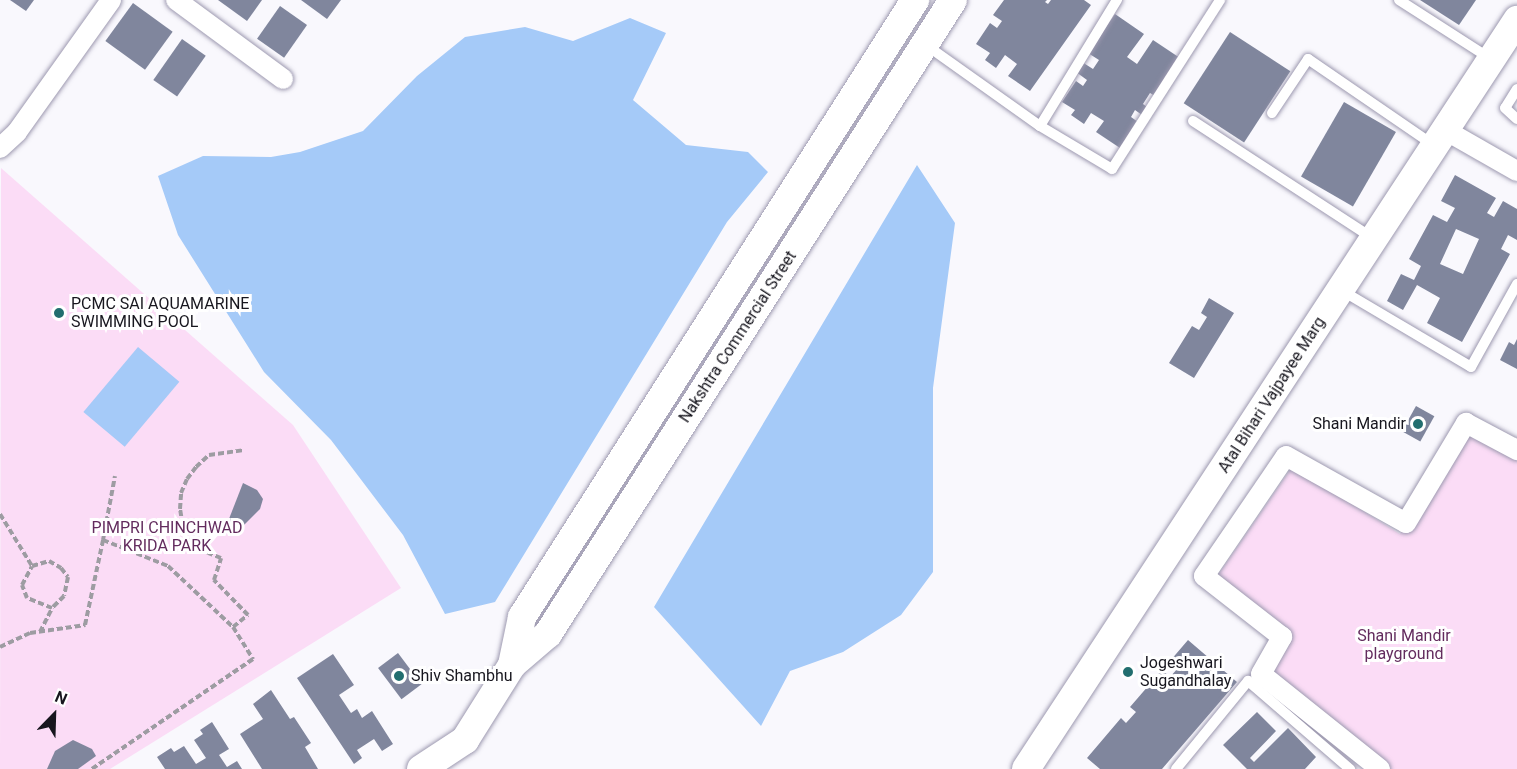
<!DOCTYPE html>
<html>
<head>
<meta charset="utf-8">
<style>
  body { margin:0 }
  #map { position:relative; width:1517px; height:769px; overflow:hidden; background:#f9f8fd; font-family:Roboto,sans-serif }
  div>[style] { position:absolute }
  [style*='--x'] { left:calc(var(--x)*1px); top:calc(var(--y)*1px); width:calc(var(--w)*1px); rotate:calc(var(--a)*1deg) }
  .green>* { inset:0; background:#fbdcf6 }
  .water>* { inset:0; background:#a5caf8; transform-origin:0 0 }
  .building>* { inset:0; background:#80869d; transform-origin:0 0 }
  .path>* { height:4px; margin-top:-2px; transform-origin:0; background:repeating-linear-gradient(90deg,#9d9ca2 0 6px,transparent 0 9px) }
  .roads { filter:drop-shadow(0 0 2px #9d99b0) drop-shadow(0 0 2px #9d99b0) }
  .lane>* { height:10px; margin:-5px; padding:0 5px; transform-origin:5px; border-radius:5px; background:#fff }
  .street>* { height:20px; margin:-10px; padding:0 10px; transform-origin:10px; border-radius:10px; background:#fff }
  .secondary>* { height:28px; margin:-14px; padding:0 14px; transform-origin:14px; border-radius:14px; background:#fff }
  .dots>* { width:16px; height:16px; translate:-50% -50%; box-sizing:border-box; border:3px solid #fff; border-radius:50% }
  span { translate:-50% -50%; white-space:nowrap; text-align:center; line-height:1.15; -webkit-text-stroke:6px #fff; paint-order:stroke }
  .poi-label { font-size:16px; color:#17161e }
  .left { translate:0 -50%; text-align:left }
  .right { translate:-100% -50%; text-align:right }
  .street-label { font-size:16px; color:#17161e }
  .park-label { font-size:16px; color:#632c5e }
  .north { position:absolute; left:24px; top:685px; width:60px; height:60px; -webkit-text-stroke:4px #fff; paint-order:stroke; rotate:23deg; font-size:16px; font-weight:700; line-height:24px; text-align:center; color:#17161e }
  .north::after { content:''; display:block; margin:auto; width:21px; height:27px; background:#17161e; clip-path:polygon(50% 0,100% 100%,50% 72%,0 100%) }
</style>
</head>
<body>
<div id="map">
  <div class="green">
    <div style="clip-path:polygon(1px 168px,293px 425px,401px 588px,110px 769px,0 769px)"></div>
    <div style="clip-path:polygon(1466px 423px,1517px 450px,1517px 769px,1380px 769px,1261px 674px,1282px 637px,1207px 591px,1292px 467px,1400px 534px)"></div>
  </div>
  <div class="water">
    <div style="clip-path:polygon(630px 18px,666px 33px,633px 100px,686px 145px,748px 152px,768px 172px,727px 222px,495px 602px,445px 614px,403px 535px,331px 440px,264px 372px,178px 235px,158px 176px,203px 156px,271px 157px,300px 152px,363px 131px,417px 76px,465px 37px,525px 27px,573px 41px)"></div>
    <div style="clip-path:polygon(917px 165px,955px 223px,933px 388px,933px 572px,901px 615px,843px 652px,790px 671px,761px 726px,654px 607px)"></div>
    <div style="left:138px;top:347px;width:54px;height:85px;rotate:40deg"></div>
  </div>
  <div class="building">
    <div style="clip-path:polygon(10px 0,34px 0,26px 11px)"></div>
    <div style="clip-path:polygon(218px 0,262px 0,247px 21px)"></div>
    <div style="clip-path:polygon(301px 0,341px 0,327px 19px)"></div>
    <div style="clip-path:polygon(1004px 0,1047px 0,1045px 2px,1048px 4px,1051px 0,1084px 0,1091px 5px,1030px 91px,1008px 76px,1017px 64px,1005px 55px,996px 68px,985px 60px,990px 53px,976px 44px,990px 23px,997px 28px,1002px 21px,993px 15px)"></div>
    <div style="clip-path:polygon(1420px 0,1476px 0,1459px 25px)"></div>
    <div style="left:133px;top:3px;width:49px;height:47px;rotate:36deg"></div>
    <div style="left:280px;top:6px;width:33px;height:40px;rotate:35deg"></div>
    <div style="clip-path:polygon(1115px 14px,1144px 34px,1127px 57px,1137px 64px,1153px 40px,1180px 58px,1155px 96px,1150px 93px,1143px 104px,1147px 107px,1142px 115px,1135px 110px,1131px 117px,1138px 122px,1120px 148px,1096px 132px,1104px 121px,1091px 113px,1084px 124px,1071px 115px,1075px 110px,1062px 102px,1076px 81px,1083px 86px,1087px 80px,1076px 72px,1082px 62px,1093px 69px,1099px 60px,1088px 53px)"></div>
    <div style="left:1230px;top:32px;width:72px;height:85px;rotate:33deg"></div>
    <div style="left:182px;top:39px;width:29px;height:50px;rotate:35deg"></div>
    <div style="left:1344px;top:102px;width:60px;height:86px;rotate:30deg"></div>
    <div style="clip-path:polygon(evenodd,1455px 175px,1496px 198px,1487px 213px,1494px 217px,1503px 201px,1517px 209px,1517px 240px,1508px 235px,1501px 249px,1510px 254px,1462px 342px,1427px 323px,1440px 298px,1417px 285px,1403px 310px,1387px 301px,1401px 274px,1414px 280px,1421px 266px,1409px 259px,1433px 215px,1447px 222px,1455px 208px,1441px 201px,1455px 175px,1456px 229px,1479px 239px,1463px 274px,1440px 264px,1456px 229px)"></div>
    <div style="clip-path:polygon(1209px 298px,1234px 313px,1194px 378px,1169px 363px,1192px 326px,1199px 330px,1207px 317px,1201px 313px)"></div>
    <div style="clip-path:polygon(1517px 339px,1517px 369px,1500px 360px,1509px 342px,1514px 345px)"></div>
    <div style="left:1416px;top:406px;width:21px;height:29px;rotate:29deg"></div>
    <div style="clip-path:polygon(243px 483px,257px 490px,263px 499px,260px 509px,241px 528px,227px 524px)"></div>
    <div style="clip-path:polygon(1188px 640px,1237px 682px,1162px 769px,1100px 769px,1087px 758px,1121px 718px,1126px 723px,1136px 712px,1130px 707px,1162px 670px,1170px 677px,1178px 668px,1170px 661px)"></div>
    <div style="left:398px;top:653px;width:39px;height:25px;rotate:53deg"></div>
    <div style="clip-path:polygon(333px 654px,354px 685px,339px 695px,351px 713px,357px 709px,362px 718px,372px 711px,393px 744px,382px 751px,374px 739px,357px 750px,362px 758px,354px 764px,297px 678px)"></div>
    <div style="clip-path:polygon(271px 690px,290px 719px,294px 717px,311px 743px,305px 747px,318px 769px,262px 769px,240px 734px,263px 719px,253px 704px)"></div>
    <div style="clip-path:polygon(1257px 712px,1276px 731px,1250px 758px,1254px 762px,1288px 728px,1316px 757px,1305px 769px,1247px 769px,1223px 745px)"></div>
    <div style="clip-path:polygon(212px 722px,229px 749px,219px 755px,227px 767px,237px 761px,242px 769px,165px 769px,157px 757px,171px 748px,174px 752px,184px 746px,196px 764px,206px 758px,194px 740px,203px 734px,200px 730px)"></div>
    <div style="clip-path:polygon(73px 740px,92px 749px,96px 756px,78px 769px,47px 769px,55px 751px)"></div>
  </div>
  <div class="path">
    <div style="--x:0;--y:514;--w:61;--a:58.4"></div>
    <div style="--x:103;--y:540;--w:65;--a:-79.4"></div>
    <div style="--x:49;--y:561;--w:14;--a:30"></div>
    <div style="--x:61;--y:568;--w:11;--a:52"></div>
    <div style="--x:68;--y:577;--w:19;--a:102"></div>
    <div style="--x:64;--y:596;--w:17;--a:135"></div>
    <div style="--x:52;--y:608;--w:27;--a:-158"></div>
    <div style="--x:27;--y:598;--w:14;--a:-111"></div>
    <div style="--x:22;--y:585;--w:21;--a:-62"></div>
    <div style="--x:32;--y:566;--w:18;--a:-16"></div>
    <div style="--x:233;--y:627;--w:19;--a:-39"></div>
    <div style="--x:248;--y:615;--w:49;--a:-134.2"></div>
    <div style="--x:214;--y:580;--w:23;--a:-72"></div>
    <div style="--x:221;--y:558;--w:14;--a:-159"></div>
    <div style="--x:208;--y:553;--w:31;--a:-142"></div>
    <div style="--x:184;--y:534;--w:25;--a:-99"></div>
    <div style="--x:180;--y:509;--w:16;--a:-86"></div>
    <div style="--x:181;--y:493;--w:15;--a:-67"></div>
    <div style="--x:187;--y:479;--w:15;--a:-53"></div>
    <div style="--x:196;--y:467;--w:18;--a:-43"></div>
    <div style="--x:209;--y:455;--w:35;--a:-8"></div>
    <div style="--x:40;--y:632;--w:27;--a:-63"></div>
    <div style="--x:0;--y:647;--w:33;--a:-25"></div>
    <div style="--x:30;--y:633;--w:56;--a:-8.3"></div>
    <div style="--x:85;--y:625;--w:87;--a:-78"></div>
    <div style="--x:103;--y:540;--w:70;--a:21.8"></div>
    <div style="--x:168;--y:566;--w:89;--a:43.2"></div>
    <div style="--x:233;--y:627;--w:38;--a:58"></div>
    <div style="--x:253;--y:659;--w:195;--a:145.7"></div>
  </div>
  <div class="roads">
    <div class="lane">
      <div style="--x:1399;--y:0;--w:109;--a:32.7"></div>
      <div style="--x:926;--y:45;--w:140;--a:35.4"></div>
      <div style="--x:1040;--y:126;--w:148;--a:-58.6"></div>
      <div style="--x:1517;--y:89;--w:22;--a:122"></div>
      <div style="--x:1505;--y:108;--w:16;--a:43"></div>
      <div style="--x:1272;--y:113;--w:65;--a:-56.3"></div>
      <div style="--x:1308;--y:59;--w:154;--a:34.4"></div>
      <div style="--x:1193;--y:121;--w:216;--a:33.1"></div>
      <div style="--x:1040;--y:126;--w:84;--a:30.8"></div>
      <div style="--x:1112;--y:169;--w:201;--a:-57.4"></div>
      <div style="--x:1341;--y:290;--w:151;--a:30.6"></div>
      <div style="--x:1471;--y:367;--w:95;--a:-61"></div>
      <div style="--x:1176;--y:769;--w:114;--a:-50.7"></div>
      <div style="--x:1248;--y:681;--w:135;--a:40.8"></div>
    </div>
    <div class="street">
      <div style="--x:176;--y:0;--w:133;--a:36.4"></div>
      <div style="--x:1445;--y:130;--w:83;--a:29.7"></div>
      <div style="--x:0;--y:148;--w:23;--a:-43"></div>
      <div style="--x:17;--y:132;--w:162;--a:-54.5"></div>
      <div style="--x:1380;--y:769;--w:152;--a:-141.4"></div>
      <div style="--x:1261;--y:674;--w:43;--a:-60.4"></div>
      <div style="--x:1282;--y:637;--w:99;--a:-142"></div>
      <div style="--x:1204;--y:576;--w:145;--a:-55.7"></div>
      <div style="--x:1286;--y:456;--w:137;--a:29.2"></div>
      <div style="--x:1406;--y:523;--w:117;--a:-59"></div>
      <div style="--x:1466;--y:423;--w:58;--a:27.9"></div>
    </div>
    <div class="secondary">
      <div style="--x:512;--y:665;--w:49;--a:-78.2"></div>
      <div style="--x:522;--y:617;--w:732;--a:-57.5"></div>
      <div style="--x:421;--y:769;--w:53;--a:-33.4"></div>
      <div style="--x:465;--y:740;--w:89;--a:-57.9"></div>
      <div style="--x:512;--y:665;--w:48;--a:-40.7"></div>
      <div style="--x:548;--y:634;--w:752;--a:-57.43"></div>
      <div style="--x:1026;--y:769;--w:896;--a:-56.75"></div>
    </div>
  </div>
  <div class="dots">
    <div style="left:59px;top:313px;background:#226e6f"></div>
    <div style="left:1418px;top:424px;background:#226e6f"></div>
    <div style="left:1128px;top:672px;background:#226e6f"></div>
    <div style="left:399px;top:676px;background:#226e6f"></div>
  </div>
  <div class="poi-label">
    <span class="left" style="left:71px;top:313px">PCMC SAI AQUAMARINE<br>SWIMMING POOL</span>
    <span class="right" style="left:1406px;top:424px">Shani Mandir</span>
    <span class="left" style="left:1140px;top:672px">Jogeshwari<br>Sugandhalay</span>
    <span class="left" style="left:411px;top:676px">Shiv Shambhu</span>
  </div>
  <div class="street-label">
    <span style="left:738px;top:337px;rotate:-57deg">Nakshtra Commercial Street</span>
    <span style="left:1272px;top:395px;rotate:-57deg">Atal Bihari Vajpayee Marg</span>
  </div>
  <div class="park-label">
    <span style="left:167px;top:537px">PIMPRI CHINCHWAD<br>KRIDA PARK</span>
    <span style="left:1404px;top:645px">Shani Mandir<br>playground</span>
  </div>
  <div class="north">N</div>
</div>
</body>
</html>
